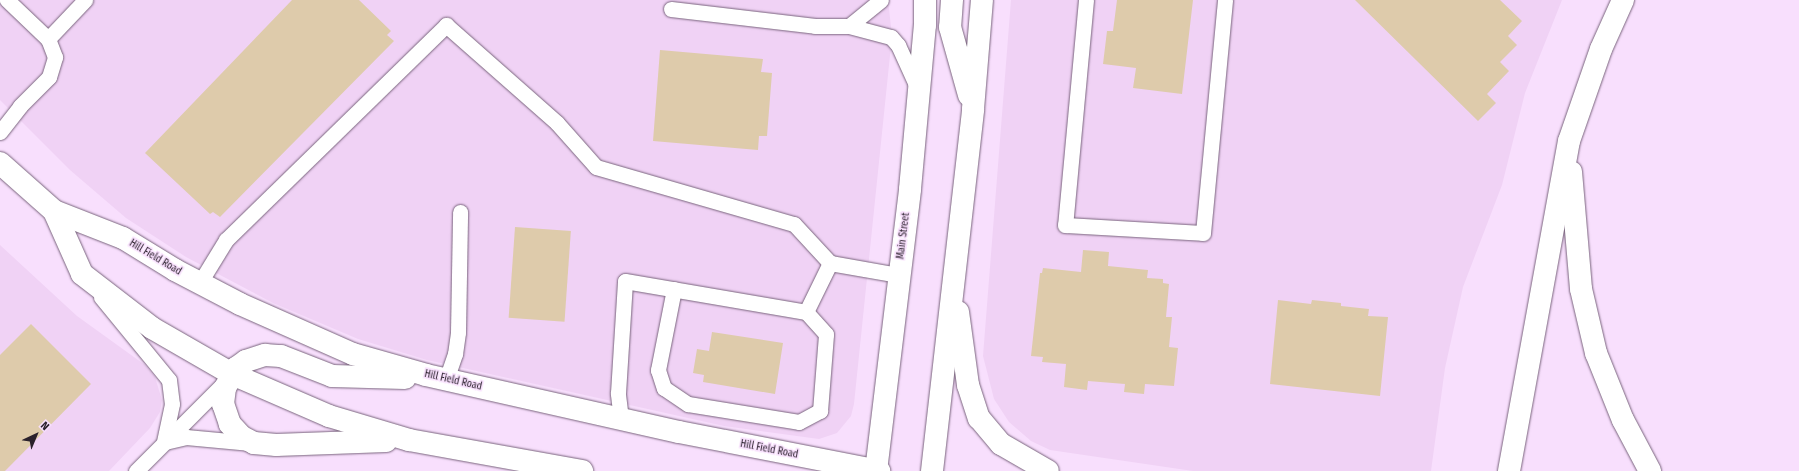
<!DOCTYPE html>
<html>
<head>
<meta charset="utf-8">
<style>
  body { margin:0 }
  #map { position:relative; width:1799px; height:471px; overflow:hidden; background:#f8dffd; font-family:"Fira Sans Condensed",sans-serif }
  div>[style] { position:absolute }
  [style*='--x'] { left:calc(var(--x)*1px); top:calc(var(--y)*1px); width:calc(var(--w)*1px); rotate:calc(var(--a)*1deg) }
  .built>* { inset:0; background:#f0d2f5 }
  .building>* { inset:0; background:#decbab; transform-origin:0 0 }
  .roads { filter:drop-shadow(0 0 1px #79647d) drop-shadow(0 0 1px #79647d) }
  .service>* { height:15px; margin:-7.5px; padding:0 7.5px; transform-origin:7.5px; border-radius:7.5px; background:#fff }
  .secondary>* { height:22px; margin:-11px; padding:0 11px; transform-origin:11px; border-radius:11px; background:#fff }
  .motorway>* { height:22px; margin:-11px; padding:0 11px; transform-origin:11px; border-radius:11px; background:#fff }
  span { translate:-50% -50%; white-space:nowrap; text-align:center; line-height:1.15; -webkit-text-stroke:3px #f8dffd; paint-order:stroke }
  .street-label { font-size:10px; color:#2a212c }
  .north { position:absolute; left:16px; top:415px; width:40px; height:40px; -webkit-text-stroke:3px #f8dffd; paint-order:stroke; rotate:44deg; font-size:11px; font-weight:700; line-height:16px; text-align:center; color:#2a212c }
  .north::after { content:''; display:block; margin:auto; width:14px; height:18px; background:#2a212c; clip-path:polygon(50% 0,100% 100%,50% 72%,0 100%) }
</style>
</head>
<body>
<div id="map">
  <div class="built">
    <div style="clip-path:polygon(0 0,888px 0,892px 36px,854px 404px,851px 416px,837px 433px,819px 439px,724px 426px,427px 360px,358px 339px,273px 303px,186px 257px,126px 218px,70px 170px,0 100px)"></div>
    <div style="clip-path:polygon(1011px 0,1562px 0,1525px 93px,1502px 185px,1463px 287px,1445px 368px,1431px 471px,1193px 471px,1050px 450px,1031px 441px,1009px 422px,994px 399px,983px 356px)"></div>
    <div style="clip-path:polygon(0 245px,77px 316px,145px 365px,155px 377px,162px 400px,160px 412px,150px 428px,109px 471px,0 471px)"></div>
  </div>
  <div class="building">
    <div style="clip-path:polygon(292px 0,359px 0,391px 31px,387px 35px,394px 41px,220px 217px,213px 212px,210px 214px,145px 153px)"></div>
    <div style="clip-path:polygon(1117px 0,1193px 0,1182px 94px,1133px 88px,1136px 68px,1103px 64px,1107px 31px,1113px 31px)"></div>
    <div style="clip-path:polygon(1355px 0,1500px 0,1522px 21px,1508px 36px,1517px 45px,1500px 62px,1509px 71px,1487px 94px,1496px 103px,1478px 121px)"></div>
    <div style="clip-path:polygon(660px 50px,763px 59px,761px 72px,772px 73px,767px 136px,759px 136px,758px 150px,653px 141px)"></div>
    <div style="left:515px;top:227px;width:56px;height:91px;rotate:4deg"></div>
    <div style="clip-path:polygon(1083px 250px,1109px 252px,1108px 266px,1148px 270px,1147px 278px,1163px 279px,1163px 283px,1169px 284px,1166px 317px,1172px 317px,1169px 347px,1178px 348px,1174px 386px,1145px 384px,1144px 394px,1124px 392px,1125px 384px,1088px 381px,1087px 390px,1064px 387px,1066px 364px,1042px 362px,1043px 357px,1031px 356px,1040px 273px,1042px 273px,1043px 268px,1081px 272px)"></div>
    <div style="clip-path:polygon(1278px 300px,1311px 304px,1312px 300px,1341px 303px,1341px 306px,1369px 309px,1368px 316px,1388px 317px,1380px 396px,1270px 384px)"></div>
    <div style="clip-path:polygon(31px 324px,91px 384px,5px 471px,0 471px,0 355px)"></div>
    <div style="clip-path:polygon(712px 332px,783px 343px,775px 394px,703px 382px,704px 375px,693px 373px,697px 349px,709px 351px)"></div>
  </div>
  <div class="roads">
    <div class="service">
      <div style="--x:1086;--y:0;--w:226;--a:95.3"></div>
      <div style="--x:1065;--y:225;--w:138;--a:3.3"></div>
      <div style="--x:1203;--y:233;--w:234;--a:-84.6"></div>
      <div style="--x:671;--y:9;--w:145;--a:6.7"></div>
      <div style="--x:815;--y:26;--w:34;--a:0"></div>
      <div style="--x:849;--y:26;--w:43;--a:14.7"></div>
      <div style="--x:891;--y:37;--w:11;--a:49"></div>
      <div style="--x:898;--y:45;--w:48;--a:65.6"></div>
      <div style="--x:849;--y:26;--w:41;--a:-39.1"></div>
      <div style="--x:48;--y:39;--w:54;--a:-46.5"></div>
      <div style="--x:0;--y:132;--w:33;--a:-52"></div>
      <div style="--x:20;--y:106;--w:41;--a:-45"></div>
      <div style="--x:49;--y:77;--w:21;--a:-73"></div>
      <div style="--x:55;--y:57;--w:19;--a:-111"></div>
      <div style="--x:48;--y:39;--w:57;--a:-136.4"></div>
      <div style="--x:199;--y:284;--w:52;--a:-58.5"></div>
      <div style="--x:226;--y:240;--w:308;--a:-44.3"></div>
      <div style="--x:446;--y:25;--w:148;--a:41.4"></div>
      <div style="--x:557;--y:123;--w:59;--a:48.4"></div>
      <div style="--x:596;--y:167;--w:206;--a:16.1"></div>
      <div style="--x:794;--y:224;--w:53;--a:47.3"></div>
      <div style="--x:830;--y:263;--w:70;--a:9.9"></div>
      <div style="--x:674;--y:289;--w:83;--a:101.2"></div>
      <div style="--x:658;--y:370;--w:19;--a:72"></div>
      <div style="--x:664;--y:388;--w:29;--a:34"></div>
      <div style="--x:688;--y:404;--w:112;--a:9.2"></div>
      <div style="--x:799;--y:422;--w:24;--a:-28"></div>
      <div style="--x:820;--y:411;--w:77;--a:-85.5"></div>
      <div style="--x:826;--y:334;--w:30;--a:-132"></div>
      <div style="--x:101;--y:297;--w:107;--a:50.7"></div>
      <div style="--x:169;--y:380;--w:24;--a:83"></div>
      <div style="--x:172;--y:404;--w:39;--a:102"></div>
      <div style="--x:446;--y:380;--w:28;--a:-71"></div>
      <div style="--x:455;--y:354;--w:22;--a:-82"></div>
      <div style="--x:458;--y:332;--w:120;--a:-89"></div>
      <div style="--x:621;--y:419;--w:26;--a:-97"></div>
      <div style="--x:618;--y:393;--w:112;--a:-86.4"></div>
      <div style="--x:625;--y:281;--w:184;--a:9.7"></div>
      <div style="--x:806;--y:312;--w:55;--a:-63.9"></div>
      <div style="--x:165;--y:442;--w:22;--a:-13"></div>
      <div style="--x:186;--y:437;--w:65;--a:5.3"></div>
      <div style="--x:136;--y:471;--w:129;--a:-45"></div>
    </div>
    <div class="secondary">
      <div style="--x:952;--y:0;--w:27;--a:94"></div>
      <div style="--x:950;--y:27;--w:71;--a:74.4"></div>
      <div style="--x:0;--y:163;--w:72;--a:41.6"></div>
      <div style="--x:54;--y:211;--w:74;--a:21.4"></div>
      <div style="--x:123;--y:238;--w:61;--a:31.6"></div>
      <div style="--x:175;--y:270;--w:73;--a:27.6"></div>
      <div style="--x:240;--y:304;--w:124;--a:23.9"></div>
      <div style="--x:353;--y:354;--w:76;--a:16"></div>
      <div style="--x:426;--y:375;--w:259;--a:12.7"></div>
      <div style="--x:679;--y:432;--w:204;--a:11"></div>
      <div style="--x:54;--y:211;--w:69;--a:66"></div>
      <div style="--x:82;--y:274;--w:88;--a:37.6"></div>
      <div style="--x:152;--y:328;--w:92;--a:29.9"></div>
      <div style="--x:232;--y:374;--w:106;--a:23.4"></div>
      <div style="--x:329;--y:416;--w:84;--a:16.7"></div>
      <div style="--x:409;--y:440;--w:176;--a:10.2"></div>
      <div style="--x:958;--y:312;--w:74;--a:82.2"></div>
      <div style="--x:968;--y:385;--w:35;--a:72"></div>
      <div style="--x:979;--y:418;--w:34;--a:50"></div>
      <div style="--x:1001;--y:444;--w:54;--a:29.9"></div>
      <div style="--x:386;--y:441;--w:110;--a:177.9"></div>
      <div style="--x:276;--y:445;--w:22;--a:-175"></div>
      <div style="--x:254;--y:443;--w:13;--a:-153"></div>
      <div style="--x:242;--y:437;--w:18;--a:-133"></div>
      <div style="--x:230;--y:424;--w:21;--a:-109"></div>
      <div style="--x:223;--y:404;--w:16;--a:-83"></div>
      <div style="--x:225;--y:388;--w:23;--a:-61"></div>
      <div style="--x:236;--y:368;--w:12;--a:-35"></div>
      <div style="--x:246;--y:361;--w:20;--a:-18"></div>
      <div style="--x:265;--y:355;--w:16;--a:4"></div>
      <div style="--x:281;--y:356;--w:55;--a:21.4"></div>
      <div style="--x:332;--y:376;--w:73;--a:1.6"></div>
      <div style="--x:876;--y:471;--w:284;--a:-83.1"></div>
      <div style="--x:910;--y:189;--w:165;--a:-84.8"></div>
      <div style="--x:925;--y:25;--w:25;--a:-90"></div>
      <div style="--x:932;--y:471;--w:364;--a:-83.5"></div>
      <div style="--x:973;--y:109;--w:109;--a:-85.3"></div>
    </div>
    <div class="motorway">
      <div style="--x:1571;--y:172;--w:117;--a:85.1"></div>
      <div style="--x:1581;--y:289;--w:66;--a:76.8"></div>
      <div style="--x:1596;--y:353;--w:72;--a:68.1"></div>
      <div style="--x:1623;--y:420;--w:58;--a:62.1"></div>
      <div style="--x:1509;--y:471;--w:335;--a:-79.7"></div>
      <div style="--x:1569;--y:141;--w:97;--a:-70.8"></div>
      <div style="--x:1601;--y:49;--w:54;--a:-65.8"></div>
    </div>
  </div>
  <div class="street-label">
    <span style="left:904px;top:236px;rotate:-83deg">Main Street</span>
    <span style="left:155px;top:258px;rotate:31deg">Hill Field Road</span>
    <span style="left:453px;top:381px;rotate:13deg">Hill Field Road</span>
    <span style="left:769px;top:450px;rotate:11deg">Hill Field Road</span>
  </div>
  <div class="north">N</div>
</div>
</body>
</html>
